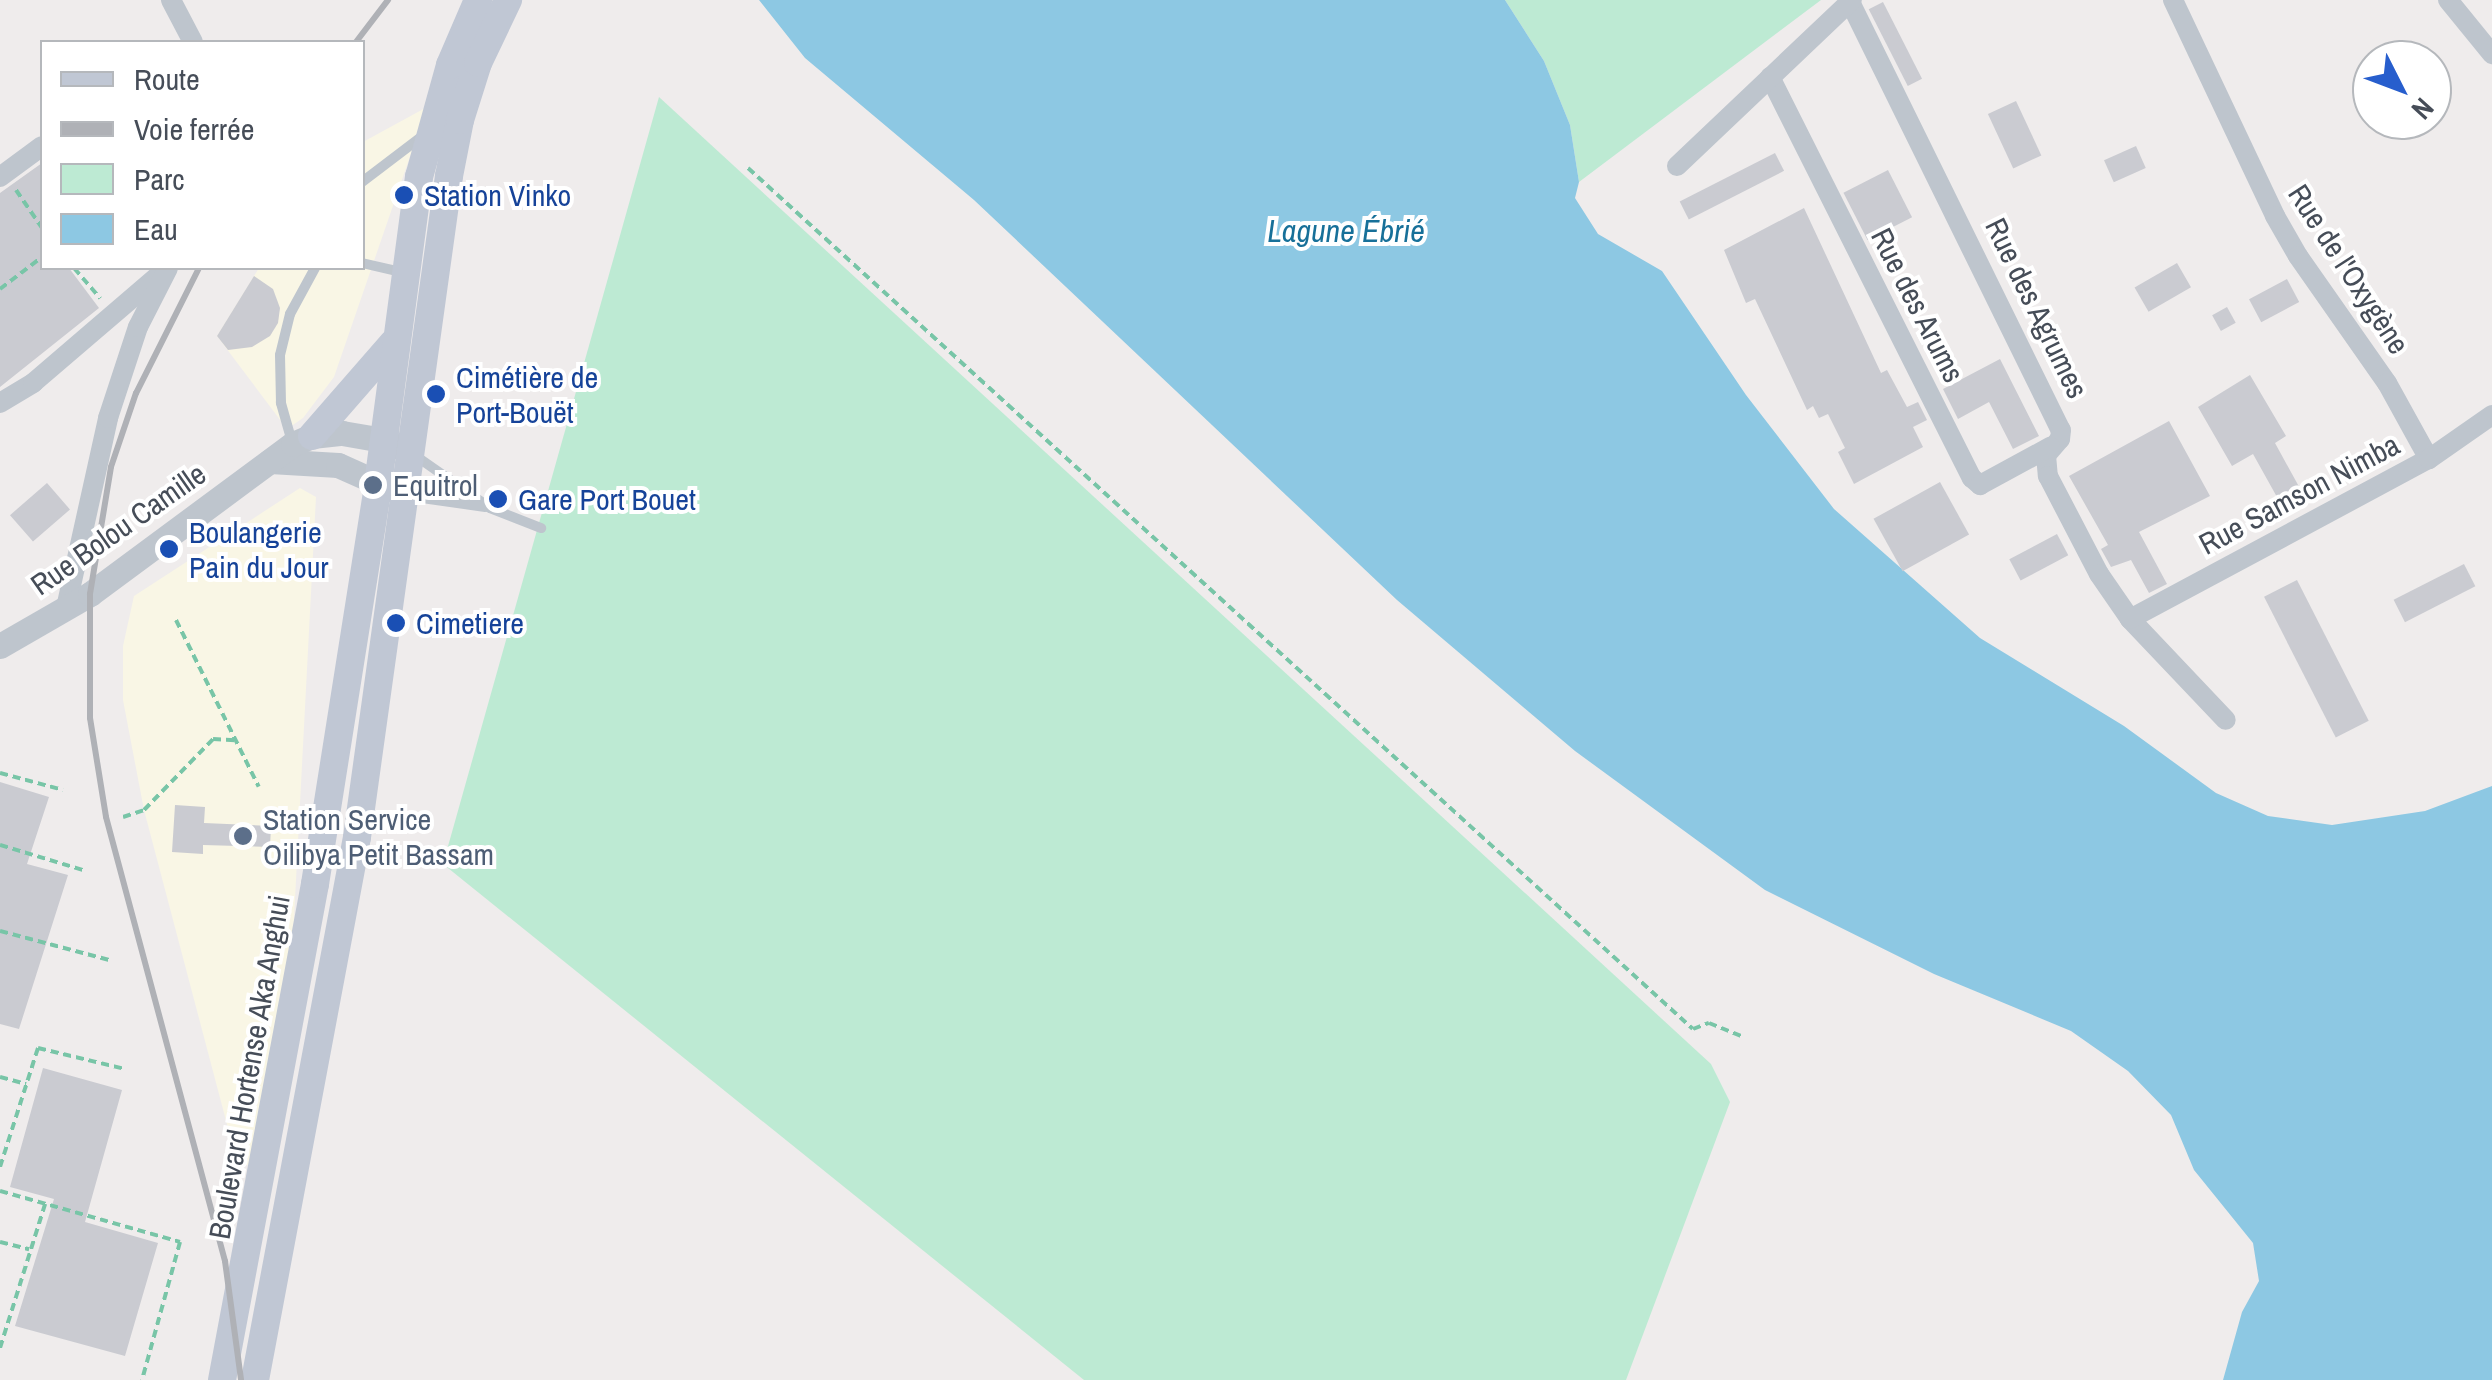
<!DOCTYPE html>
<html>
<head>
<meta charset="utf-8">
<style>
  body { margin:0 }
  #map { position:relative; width:2492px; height:1380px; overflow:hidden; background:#efecec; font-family:"Archivo Narrow",sans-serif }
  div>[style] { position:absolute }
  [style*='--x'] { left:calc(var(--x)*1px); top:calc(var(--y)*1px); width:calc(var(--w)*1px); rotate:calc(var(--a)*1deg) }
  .commercial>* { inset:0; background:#f9f6e5 }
  .green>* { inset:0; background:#bdead3 }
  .water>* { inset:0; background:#8dc8e3 }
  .building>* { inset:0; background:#cacbd1; transform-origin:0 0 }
  .path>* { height:4px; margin-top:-2px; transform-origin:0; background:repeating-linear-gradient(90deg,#78c5a7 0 8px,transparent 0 13px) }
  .service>* { height:10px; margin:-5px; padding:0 5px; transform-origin:5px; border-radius:5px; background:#bec5cd }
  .minor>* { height:20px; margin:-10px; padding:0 10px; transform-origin:10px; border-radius:10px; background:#bec5cd }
  .tertiary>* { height:25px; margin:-12.5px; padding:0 12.5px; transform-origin:12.5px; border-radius:12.5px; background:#bec5cd }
  .secondary>* { height:28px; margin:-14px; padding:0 14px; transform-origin:14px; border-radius:14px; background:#c0c7d4 }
  .rail>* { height:6px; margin:-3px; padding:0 3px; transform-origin:3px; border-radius:3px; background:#afb1b6 }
  .dots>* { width:28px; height:28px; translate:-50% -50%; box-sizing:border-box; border:5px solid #fff; border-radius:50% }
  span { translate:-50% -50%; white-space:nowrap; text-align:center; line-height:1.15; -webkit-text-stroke:8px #fff; paint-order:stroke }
  .transit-label { font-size:30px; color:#164399 }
  .left { translate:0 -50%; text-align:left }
  .street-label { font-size:30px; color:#464d58 }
  .service-label { font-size:30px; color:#4e5e75 }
  .water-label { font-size:32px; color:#177099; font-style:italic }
  .legend { position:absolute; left:40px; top:40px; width:325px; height:230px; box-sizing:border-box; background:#fff; border:2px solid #b5b8bc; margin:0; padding:12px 18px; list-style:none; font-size:30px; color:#464d58 }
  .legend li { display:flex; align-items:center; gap:20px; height:50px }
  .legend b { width:50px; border:2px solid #b5b8bc }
  .north { position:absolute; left:2352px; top:40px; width:100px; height:100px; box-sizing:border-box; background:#fff; border:2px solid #b5b8bc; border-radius:50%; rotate:132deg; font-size:28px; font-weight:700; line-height:40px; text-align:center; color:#464d58 }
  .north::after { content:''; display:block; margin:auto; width:35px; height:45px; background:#275ecd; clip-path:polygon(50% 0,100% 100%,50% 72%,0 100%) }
</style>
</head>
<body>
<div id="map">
  <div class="commercial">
    <div style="clip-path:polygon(427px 107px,334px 377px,303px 418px,287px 429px,217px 336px,259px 268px,362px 268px,363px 142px)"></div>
    <div style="clip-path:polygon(300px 488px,316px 497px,288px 1033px,263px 1163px,238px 1166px,144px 810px,123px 700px,123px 646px,134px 596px)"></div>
  </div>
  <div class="green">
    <div style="clip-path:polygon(1505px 0,1821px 0,1579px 182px,1570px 125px,1544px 61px)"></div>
    <div style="clip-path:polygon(659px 97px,1711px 1064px,1730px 1102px,1626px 1380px,1084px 1380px,443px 864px)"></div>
  </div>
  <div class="water">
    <div style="clip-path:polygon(759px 0,1505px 0,1544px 61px,1570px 125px,1579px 182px,1575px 198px,1598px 234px,1662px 271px,1746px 395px,1834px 509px,1980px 638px,2124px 726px,2216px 793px,2268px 816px,2332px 825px,2425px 811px,2492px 786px,2492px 1380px,2223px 1380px,2242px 1312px,2259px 1281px,2253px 1243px,2194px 1170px,2171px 1115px,2128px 1071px,2071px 1031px,1934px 974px,1765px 890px,1575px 751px,1397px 600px,974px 200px,805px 58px)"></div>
  </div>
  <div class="building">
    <div style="left:1883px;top:2px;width:86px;height:16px;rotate:63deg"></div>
    <div style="left:2016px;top:101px;width:60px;height:31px;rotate:65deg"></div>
    <div style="left:2136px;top:146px;width:24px;height:35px;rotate:66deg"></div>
    <div style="left:1775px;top:153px;width:20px;height:107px;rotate:63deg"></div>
    <div style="clip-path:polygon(42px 163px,42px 268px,69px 268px,99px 308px,0 387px,0 193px)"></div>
    <div style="left:1888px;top:170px;width:53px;height:50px;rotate:63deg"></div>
    <div style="clip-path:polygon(1804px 208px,1881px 373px,1887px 370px,1907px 407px,1918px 402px,1927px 420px,1913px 427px,1923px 447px,1854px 484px,1838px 452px,1845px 448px,1828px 414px,1819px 418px,1813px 406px,1807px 410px,1755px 299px,1746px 303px,1724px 250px)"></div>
    <div style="left:2177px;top:263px;width:28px;height:49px;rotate:60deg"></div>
    <div style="clip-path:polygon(254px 276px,273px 289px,280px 308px,278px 323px,270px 336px,252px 347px,228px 350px,217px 336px)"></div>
    <div style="left:2287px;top:279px;width:26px;height:43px;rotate:62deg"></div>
    <div style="left:2227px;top:307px;width:18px;height:17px;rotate:61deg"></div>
    <div style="clip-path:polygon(2000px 359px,2039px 436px,2013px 449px,1989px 402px,1958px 419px,1943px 389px)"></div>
    <div style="clip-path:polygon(2250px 375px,2286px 436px,2275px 443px,2308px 503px,2287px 515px,2253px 454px,2232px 466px,2198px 407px)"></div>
    <div style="clip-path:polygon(2169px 421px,2210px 496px,2139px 532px,2167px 584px,2149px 593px,2131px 560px,2111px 567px,2101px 549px,2108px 545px,2069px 476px)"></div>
    <div style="left:1940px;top:482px;width:60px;height:76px;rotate:61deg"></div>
    <div style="left:47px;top:483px;width:35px;height:49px;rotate:49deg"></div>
    <div style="left:2057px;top:534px;width:24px;height:54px;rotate:62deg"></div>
    <div style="left:2464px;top:564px;width:25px;height:79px;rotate:63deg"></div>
    <div style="left:2297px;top:580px;width:158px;height:37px;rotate:63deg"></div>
    <div style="clip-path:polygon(0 782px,49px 797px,27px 864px,68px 875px,19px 1029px,0 1024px)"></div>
    <div style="clip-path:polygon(175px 805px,205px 807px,204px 823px,271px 826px,270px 847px,203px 845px,203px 854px,172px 852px)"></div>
    <div style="clip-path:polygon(43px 1068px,122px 1090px,85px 1222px,158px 1243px,125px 1356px,15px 1326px,54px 1199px,10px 1187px)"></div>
  </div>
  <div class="path">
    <div style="--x:748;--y:168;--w:1278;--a:42.34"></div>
    <div style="--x:1693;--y:1029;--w:17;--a:-21"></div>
    <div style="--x:1709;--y:1023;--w:37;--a:22"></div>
    <div style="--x:16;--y:190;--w:46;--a:55.6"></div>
    <div style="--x:74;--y:268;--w:40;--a:49"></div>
    <div style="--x:0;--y:289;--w:53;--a:-37.3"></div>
    <div style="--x:176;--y:620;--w:186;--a:63.6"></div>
    <div style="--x:0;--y:773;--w:65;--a:15.1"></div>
    <div style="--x:123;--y:817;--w:22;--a:-18"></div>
    <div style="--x:144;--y:810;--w:99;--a:-45.8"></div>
    <div style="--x:213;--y:739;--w:22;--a:3"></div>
    <div style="--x:0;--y:845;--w:87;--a:16.8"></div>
    <div style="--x:0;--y:931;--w:113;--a:14.9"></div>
    <div style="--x:0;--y:1077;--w:27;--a:15"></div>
    <div style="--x:0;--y:1167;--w:125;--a:-72.3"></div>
    <div style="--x:38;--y:1048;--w:89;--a:13.6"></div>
    <div style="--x:0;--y:1191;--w:187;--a:15.8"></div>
    <div style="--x:180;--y:1242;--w:143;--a:105.4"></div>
    <div style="--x:0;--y:1242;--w:30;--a:14"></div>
    <div style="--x:0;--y:1348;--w:151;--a:-72.6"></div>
  </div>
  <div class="service">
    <div style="--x:362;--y:182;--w:78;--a:-37.2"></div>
    <div style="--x:362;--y:263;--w:44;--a:13.1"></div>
    <div style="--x:292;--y:442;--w:41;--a:-105.8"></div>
    <div style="--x:281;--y:403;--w:48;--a:-91.2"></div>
    <div style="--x:280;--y:355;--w:42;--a:-76.3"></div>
    <div style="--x:290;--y:314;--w:52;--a:-61.5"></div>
    <div style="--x:413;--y:454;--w:94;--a:35"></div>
    <div style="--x:490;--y:508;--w:55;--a:21.4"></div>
    <div style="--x:408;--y:496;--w:78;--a:8.1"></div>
  </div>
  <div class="minor">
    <div style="--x:171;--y:0;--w:47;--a:62.4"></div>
    <div style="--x:2173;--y:0;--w:239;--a:64.7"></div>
    <div style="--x:2275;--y:216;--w:46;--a:60.1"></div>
    <div style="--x:2298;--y:256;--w:155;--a:55"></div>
    <div style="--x:2387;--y:383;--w:87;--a:61.1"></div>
    <div style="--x:2448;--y:0;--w:70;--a:50.8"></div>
    <div style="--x:1850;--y:2;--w:477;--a:63.8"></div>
    <div style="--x:2061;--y:430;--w:9;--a:96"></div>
    <div style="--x:2060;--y:439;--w:21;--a:131"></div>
    <div style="--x:2046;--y:455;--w:21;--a:85"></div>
    <div style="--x:2048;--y:476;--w:110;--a:62.5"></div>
    <div style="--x:2099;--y:574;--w:55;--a:55.4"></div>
    <div style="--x:2130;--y:619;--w:139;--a:46.5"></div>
    <div style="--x:1770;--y:77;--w:449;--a:63.3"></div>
    <div style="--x:1972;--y:478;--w:11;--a:41"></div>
    <div style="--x:1980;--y:485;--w:80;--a:-28.5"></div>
    <div style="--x:1677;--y:166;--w:241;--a:-43.5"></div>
    <div style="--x:0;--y:177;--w:52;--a:-36.4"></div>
    <div style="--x:0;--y:403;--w:39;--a:-31"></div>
    <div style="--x:33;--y:383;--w:165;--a:-40.6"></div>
    <div style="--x:66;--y:608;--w:195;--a:-77.5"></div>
    <div style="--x:108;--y:418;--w:96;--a:-71.8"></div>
    <div style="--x:138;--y:327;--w:66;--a:-63"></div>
    <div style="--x:2130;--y:619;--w:339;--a:-28.2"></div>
    <div style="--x:2429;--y:459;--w:77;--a:-34.9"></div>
  </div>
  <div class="tertiary">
    <div style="--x:270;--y:461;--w:68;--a:3.4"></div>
    <div style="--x:338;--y:465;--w:61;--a:24.1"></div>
    <div style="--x:0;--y:646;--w:104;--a:-30"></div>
    <div style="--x:90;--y:594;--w:252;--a:-36.5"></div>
    <div style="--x:293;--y:444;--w:21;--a:-23"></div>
    <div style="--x:312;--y:436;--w:30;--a:-6"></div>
    <div style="--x:342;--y:433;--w:42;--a:9.7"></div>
    <div style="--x:383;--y:440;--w:17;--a:24"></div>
  </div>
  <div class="secondary">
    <div style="--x:312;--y:436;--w:123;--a:-48.9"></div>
    <div style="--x:222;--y:1380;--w:505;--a:-79.38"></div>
    <div style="--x:315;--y:884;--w:405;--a:-81"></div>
    <div style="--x:378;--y:484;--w:310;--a:-82.4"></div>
    <div style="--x:419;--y:177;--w:116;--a:-74.5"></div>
    <div style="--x:450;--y:65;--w:71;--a:-66.7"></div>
    <div style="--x:255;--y:1380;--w:552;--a:-79.36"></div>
    <div style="--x:357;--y:837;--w:667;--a:-82.08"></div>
    <div style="--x:449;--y:176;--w:57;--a:-78.9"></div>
    <div style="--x:460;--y:120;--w:60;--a:-72.5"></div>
    <div style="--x:478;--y:63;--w:70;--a:-64.5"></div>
  </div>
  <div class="rail">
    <div style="--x:356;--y:42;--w:53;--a:-52.7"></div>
    <div style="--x:199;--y:268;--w:140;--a:116.7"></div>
    <div style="--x:136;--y:393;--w:78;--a:108.7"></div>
    <div style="--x:111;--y:467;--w:129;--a:99.4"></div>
    <div style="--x:90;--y:594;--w:124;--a:90"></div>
    <div style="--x:90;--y:718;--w:100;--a:80.8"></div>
    <div style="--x:106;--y:817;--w:460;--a:75"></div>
    <div style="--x:225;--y:1261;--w:120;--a:82.3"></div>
  </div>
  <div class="dots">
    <div style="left:404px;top:195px;background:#1a4fb4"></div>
    <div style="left:436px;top:394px;background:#1a4fb4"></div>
    <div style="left:373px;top:485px;background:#5c6f8a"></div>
    <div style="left:498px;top:499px;background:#1a4fb4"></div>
    <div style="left:169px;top:549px;background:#1a4fb4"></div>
    <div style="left:396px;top:623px;background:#1a4fb4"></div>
    <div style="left:243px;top:836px;background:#5c6f8a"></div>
  </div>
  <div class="transit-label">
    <span class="left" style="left:424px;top:195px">Station Vinko</span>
    <span class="left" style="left:456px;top:394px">Cimétière de<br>Port-Bouët</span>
    <span class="left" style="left:518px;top:499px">Gare Port Bouet</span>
    <span class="left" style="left:189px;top:549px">Boulangerie<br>Pain du Jour</span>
    <span class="left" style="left:416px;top:623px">Cimetiere</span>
  </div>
  <div class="street-label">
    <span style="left:2349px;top:269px;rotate:57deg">Rue de l'Oxygène</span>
    <span style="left:1918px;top:305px;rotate:63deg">Rue des Arums</span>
    <span style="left:2037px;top:308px;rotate:64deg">Rue des Agrumes</span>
    <span style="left:2299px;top:494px;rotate:-28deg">Rue Samson Nimba</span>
    <span style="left:118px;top:529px;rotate:-35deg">Rue Bolou Camille</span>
    <span style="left:249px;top:1067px;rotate:-80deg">Boulevard Hortense Aka Anghui</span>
  </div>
  <div class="service-label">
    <span class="left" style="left:393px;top:485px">Equitrol</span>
    <span class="left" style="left:263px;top:836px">Station Service<br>Oilibya Petit Bassam</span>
  </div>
  <div class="water-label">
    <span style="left:1346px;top:231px">Lagune Ébrié</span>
  </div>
  <ul class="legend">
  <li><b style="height:12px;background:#c0c7d4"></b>Route</li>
  <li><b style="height:12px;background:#afb1b6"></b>Voie ferrée</li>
  <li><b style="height:28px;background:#bdead3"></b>Parc</li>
  <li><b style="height:28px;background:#8dc8e3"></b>Eau</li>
  </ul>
  <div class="north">N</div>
</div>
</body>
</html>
